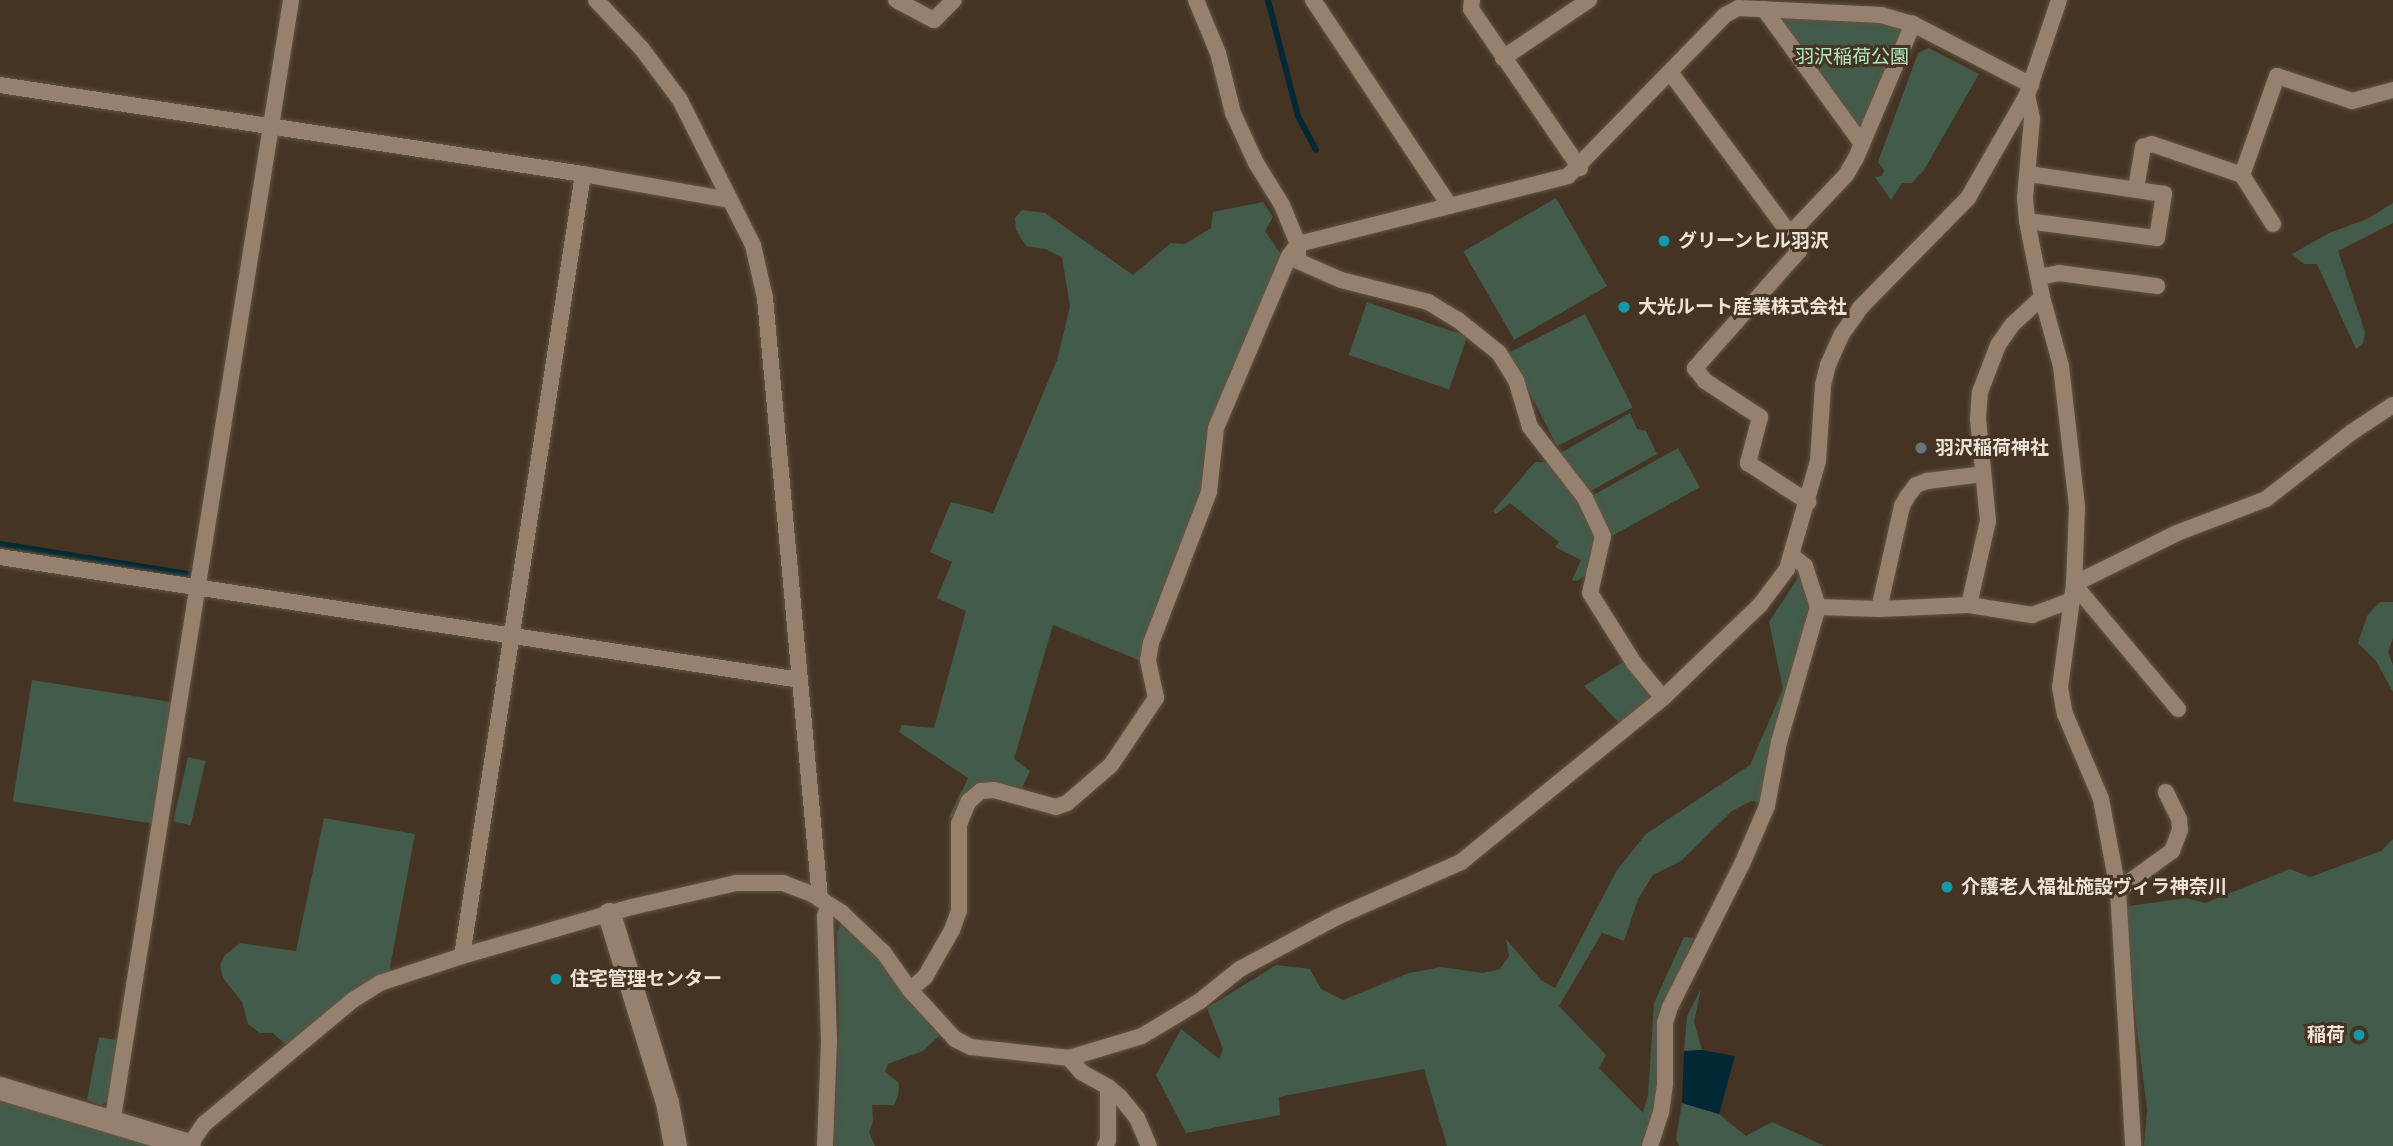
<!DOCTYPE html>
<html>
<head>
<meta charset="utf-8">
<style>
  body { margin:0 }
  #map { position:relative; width:2393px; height:1146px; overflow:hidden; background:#453423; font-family:"Archivo Narrow","Noto Sans JP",sans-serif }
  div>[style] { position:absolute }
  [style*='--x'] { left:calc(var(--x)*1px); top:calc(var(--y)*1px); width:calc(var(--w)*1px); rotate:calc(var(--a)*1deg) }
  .green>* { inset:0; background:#435b4a; transform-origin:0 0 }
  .water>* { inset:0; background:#012935 }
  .stream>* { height:6px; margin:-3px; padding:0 3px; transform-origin:3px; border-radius:3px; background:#012935 }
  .roads { filter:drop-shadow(0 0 2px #615343) drop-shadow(0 0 2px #615343) }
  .street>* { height:16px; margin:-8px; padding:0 8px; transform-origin:8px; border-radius:8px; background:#95816e }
  .secondary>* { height:23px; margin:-11.5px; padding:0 11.5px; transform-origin:11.5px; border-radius:11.5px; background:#95816e }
  .dots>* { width:19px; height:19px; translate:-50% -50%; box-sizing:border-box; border:4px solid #453423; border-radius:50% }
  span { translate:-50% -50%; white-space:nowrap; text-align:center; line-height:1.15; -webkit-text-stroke:6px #453423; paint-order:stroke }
  .park-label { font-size:19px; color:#b1e9c2 }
  .poi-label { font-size:19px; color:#ede2d7; font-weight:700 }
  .left { translate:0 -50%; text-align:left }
  .right { translate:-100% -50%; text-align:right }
</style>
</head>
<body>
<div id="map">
  <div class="green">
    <div style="clip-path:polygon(1778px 17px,1879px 22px,1905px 27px,1859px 133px)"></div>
    <div style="clip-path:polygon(1929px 48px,1979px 74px,1924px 170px,1912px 183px,1902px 183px,1891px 200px,1875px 177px,1882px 176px,1884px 170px,1878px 162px,1918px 53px)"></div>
    <div style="left:1556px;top:198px;width:102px;height:107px;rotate:60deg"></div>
    <div style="clip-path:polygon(1263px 202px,1273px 217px,1265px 231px,1284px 259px,1206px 470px,1199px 501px,1146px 663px,1053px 625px,1014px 759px,1030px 771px,1022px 788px,997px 785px,957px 821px,949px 817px,968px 778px,899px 732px,902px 725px,934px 728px,966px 611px,937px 598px,952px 562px,930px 552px,951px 502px,993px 513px,1057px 360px,1070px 306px,1062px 257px,1045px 249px,1026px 246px,1016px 230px,1015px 218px,1022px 210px,1045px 213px,1133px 275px,1171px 243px,1185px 244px,1211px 228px,1213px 212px)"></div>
    <div style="clip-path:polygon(2393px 203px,2393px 223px,2338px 251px,2365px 332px,2363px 343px,2356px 349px,2317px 264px,2304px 264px,2292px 254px,2329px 233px,2367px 219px)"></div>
    <div style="left:1367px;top:302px;width:106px;height:56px;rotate:19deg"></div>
    <div style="left:1585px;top:314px;width:105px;height:85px;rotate:63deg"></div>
    <div style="clip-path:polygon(1630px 413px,1637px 429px,1646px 431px,1657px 454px,1589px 492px,1559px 454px)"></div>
    <div style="left:1678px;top:448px;width:45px;height:99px;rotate:61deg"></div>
    <div style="clip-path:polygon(1535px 462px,1546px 462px,1583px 503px,1599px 536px,1592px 570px,1577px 581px,1572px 580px,1581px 560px,1555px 547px,1559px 542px,1510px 503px,1496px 514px,1493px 511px)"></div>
    <div style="clip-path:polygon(1803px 570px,1815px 602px,1763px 803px,1751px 801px,1732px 811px,1681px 861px,1653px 875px,1638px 899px,1624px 941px,1602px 933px,1559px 1006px,1606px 1055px,1599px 1068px,1643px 1113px,1648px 1095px,1654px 1003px,1684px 937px,1694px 938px,1663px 1006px,1654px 1128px,1642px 1146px,1447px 1146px,1424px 1069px,1279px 1097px,1280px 1115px,1186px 1133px,1156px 1075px,1181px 1029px,1219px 1059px,1223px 1049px,1207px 1008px,1276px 965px,1310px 969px,1321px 989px,1343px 1000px,1409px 973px,1441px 967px,1483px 973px,1500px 969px,1509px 956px,1506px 939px,1541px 980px,1555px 988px,1617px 870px,1646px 834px,1750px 765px,1783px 689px,1769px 622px)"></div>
    <div style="clip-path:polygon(2380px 602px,2393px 602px,2393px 638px,2388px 652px,2393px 665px,2393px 692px,2376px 661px,2358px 643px,2367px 616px)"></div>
    <div style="clip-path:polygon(1625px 661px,1661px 701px,1626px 730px,1584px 686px)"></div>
    <div style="left:32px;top:680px;width:147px;height:123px;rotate:9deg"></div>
    <div style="left:188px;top:757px;width:18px;height:66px;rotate:13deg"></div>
    <div style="clip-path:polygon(324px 818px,415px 834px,389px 973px,350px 995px,286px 1045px,273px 1033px,260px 1033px,248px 1024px,242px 1002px,223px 978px,220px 966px,224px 956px,240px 943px,296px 951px)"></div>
    <div style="clip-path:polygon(2393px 839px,2393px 1146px,2144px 1146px,2147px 1110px,2122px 907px,2186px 898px,2205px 903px,2290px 869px,2310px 877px,2381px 851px)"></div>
    <div style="clip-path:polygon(842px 918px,887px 961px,942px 1033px,923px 1051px,888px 1064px,885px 1072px,899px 1083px,898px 1096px,894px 1105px,872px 1105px,873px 1122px,869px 1132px,875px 1146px,834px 1146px,839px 1023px,837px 933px)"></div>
    <div style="clip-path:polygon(1701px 989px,1694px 1022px,1702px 1050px,1684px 1051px,1687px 1016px)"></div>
    <div style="clip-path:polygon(99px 1037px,121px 1041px,109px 1101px,101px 1105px,87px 1100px)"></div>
    <div style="clip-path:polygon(0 1098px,155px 1146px,0 1146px)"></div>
    <div style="clip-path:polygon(1682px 1103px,1719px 1114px,1746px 1136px,1772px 1122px,1825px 1146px,1679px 1146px,1676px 1139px)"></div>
  </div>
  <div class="water">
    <div style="clip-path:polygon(1702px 1050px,1735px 1056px,1719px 1114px,1682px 1103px,1684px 1051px)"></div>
  </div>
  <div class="stream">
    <div style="--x:1268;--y:0;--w:120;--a:75.5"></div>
    <div style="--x:1298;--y:116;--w:38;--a:62"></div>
    <div style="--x:0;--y:544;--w:190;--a:9.1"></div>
  </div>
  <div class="roads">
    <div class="street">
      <div style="--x:596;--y:0;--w:67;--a:46.8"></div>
      <div style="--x:642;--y:49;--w:64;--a:53.3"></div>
      <div style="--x:680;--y:100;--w:162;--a:63.3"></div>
      <div style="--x:753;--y:245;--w:54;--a:77.2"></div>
      <div style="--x:765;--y:298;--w:604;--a:84.77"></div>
      <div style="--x:896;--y:0;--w:43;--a:27.8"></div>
      <div style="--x:934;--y:20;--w:28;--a:-45"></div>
      <div style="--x:1196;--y:0;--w:57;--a:67.5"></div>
      <div style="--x:1218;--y:53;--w:62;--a:76"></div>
      <div style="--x:1233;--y:113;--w:55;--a:65.3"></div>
      <div style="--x:1256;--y:163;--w:49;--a:58.2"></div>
      <div style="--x:1282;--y:205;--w:42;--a:67.7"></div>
      <div style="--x:1298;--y:244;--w:17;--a:90"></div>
      <div style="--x:1298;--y:261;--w:47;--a:23.8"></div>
      <div style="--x:1341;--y:280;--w:90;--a:14.2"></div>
      <div style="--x:1428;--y:302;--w:35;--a:31"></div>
      <div style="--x:1458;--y:320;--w:53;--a:38.8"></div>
      <div style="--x:1499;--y:353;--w:32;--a:58"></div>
      <div style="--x:1516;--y:380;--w:49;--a:73.4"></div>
      <div style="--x:1530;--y:427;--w:90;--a:52.2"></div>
      <div style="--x:1585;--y:498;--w:42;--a:64.7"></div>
      <div style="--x:1603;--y:536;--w:58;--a:102.8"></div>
      <div style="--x:1590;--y:593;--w:83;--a:57.8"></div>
      <div style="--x:1634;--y:663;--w:45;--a:50.4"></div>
      <div style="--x:1313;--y:0;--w:247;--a:56.4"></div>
      <div style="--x:1472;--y:0;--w:9;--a:96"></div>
      <div style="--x:1471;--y:9;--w:193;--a:55.6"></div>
      <div style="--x:1764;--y:9;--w:167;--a:54"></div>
      <div style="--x:1503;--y:58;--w:104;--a:-34"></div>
      <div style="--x:1670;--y:72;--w:202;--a:53.5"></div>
      <div style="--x:1790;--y:234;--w:81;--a:-46.5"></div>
      <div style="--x:1846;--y:175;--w:20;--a:-60"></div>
      <div style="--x:1856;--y:158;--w:146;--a:-67"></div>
      <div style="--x:0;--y:85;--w:590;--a:8.68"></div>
      <div style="--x:583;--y:174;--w:149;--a:10"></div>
      <div style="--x:2027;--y:95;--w:25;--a:78"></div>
      <div style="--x:2032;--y:119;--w:79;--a:95.1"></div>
      <div style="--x:2025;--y:198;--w:23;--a:85"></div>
      <div style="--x:2027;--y:221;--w:77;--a:78.8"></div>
      <div style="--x:2042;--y:297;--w:72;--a:74.6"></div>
      <div style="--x:2061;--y:366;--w:142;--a:83.5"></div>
      <div style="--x:2077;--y:507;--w:77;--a:92.2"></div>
      <div style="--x:2074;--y:584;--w:104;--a:97.7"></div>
      <div style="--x:2060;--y:687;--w:27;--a:80"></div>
      <div style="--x:2065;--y:714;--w:92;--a:67"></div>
      <div style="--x:2101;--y:799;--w:93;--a:79.4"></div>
      <div style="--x:2118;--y:890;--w:256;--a:86.6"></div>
      <div style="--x:2242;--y:175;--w:58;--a:57.7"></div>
      <div style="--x:2136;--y:189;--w:43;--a:-80.5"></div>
      <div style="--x:2143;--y:147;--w:9;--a:-18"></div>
      <div style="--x:2152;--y:144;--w:95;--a:19"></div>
      <div style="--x:2242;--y:175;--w:105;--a:-70.5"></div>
      <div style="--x:2277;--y:76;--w:79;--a:18.4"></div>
      <div style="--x:2352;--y:101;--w:42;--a:-15"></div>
      <div style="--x:2027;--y:221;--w:131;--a:7.5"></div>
      <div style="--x:2157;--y:238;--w:45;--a:-81"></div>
      <div style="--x:2164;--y:194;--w:136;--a:-171.6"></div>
      <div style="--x:1790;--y:234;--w:19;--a:62"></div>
      <div style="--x:1799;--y:251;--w:157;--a:131.6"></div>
      <div style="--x:1695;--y:368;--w:16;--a:52"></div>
      <div style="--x:1705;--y:381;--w:66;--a:33.2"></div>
      <div style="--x:1760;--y:417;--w:48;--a:104.6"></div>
      <div style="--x:1748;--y:463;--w:72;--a:33"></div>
      <div style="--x:2039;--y:277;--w:20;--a:-11"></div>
      <div style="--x:2059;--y:273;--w:99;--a:7.6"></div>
      <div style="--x:0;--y:557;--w:809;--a:8.74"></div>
      <div style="--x:1969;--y:605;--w:86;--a:-77.3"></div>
      <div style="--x:1988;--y:521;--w:102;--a:-95.6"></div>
      <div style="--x:1978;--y:419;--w:27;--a:-86"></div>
      <div style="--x:1980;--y:392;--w:50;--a:-69"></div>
      <div style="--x:1998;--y:345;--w:24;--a:-55"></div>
      <div style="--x:2012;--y:325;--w:41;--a:-43"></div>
      <div style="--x:1818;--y:607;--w:61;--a:1.9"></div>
      <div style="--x:1879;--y:609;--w:90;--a:-2.5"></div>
      <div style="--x:1969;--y:605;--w:64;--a:9"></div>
      <div style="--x:2032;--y:615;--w:43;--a:-20.6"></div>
      <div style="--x:1879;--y:609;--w:106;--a:-77.4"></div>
      <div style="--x:1902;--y:506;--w:10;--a:-61"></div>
      <div style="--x:1907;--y:497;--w:15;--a:-53"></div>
      <div style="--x:1916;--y:485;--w:12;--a:-20"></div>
      <div style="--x:1927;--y:481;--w:56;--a:-7.1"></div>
      <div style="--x:2178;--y:709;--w:163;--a:-129.8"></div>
      <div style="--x:2074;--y:584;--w:115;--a:-26.3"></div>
      <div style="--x:2177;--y:533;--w:95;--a:-20.9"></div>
      <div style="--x:2266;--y:499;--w:109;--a:-37.9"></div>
      <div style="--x:2352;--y:432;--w:49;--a:-33.4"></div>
      <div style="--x:2118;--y:890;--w:67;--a:-35.8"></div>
      <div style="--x:2172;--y:851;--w:22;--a:-69"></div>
      <div style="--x:2180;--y:830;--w:11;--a:-95"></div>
      <div style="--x:2179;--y:819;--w:30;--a:-116"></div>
      <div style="--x:462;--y:956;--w:791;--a:-81.2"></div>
      <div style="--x:910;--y:990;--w:20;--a:-41"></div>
      <div style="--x:925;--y:977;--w:54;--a:-60.1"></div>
      <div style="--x:952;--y:930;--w:20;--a:-70"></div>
      <div style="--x:959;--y:911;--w:87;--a:-90"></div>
      <div style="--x:959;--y:824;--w:25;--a:-67"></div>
      <div style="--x:969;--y:801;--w:16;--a:-40"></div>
      <div style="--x:981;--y:791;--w:13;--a:-4"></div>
      <div style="--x:994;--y:790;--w:64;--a:15.3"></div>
      <div style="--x:1056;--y:807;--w:12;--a:-20"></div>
      <div style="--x:1067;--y:803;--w:58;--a:-40.8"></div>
      <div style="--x:1111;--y:765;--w:81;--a:-56.1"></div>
      <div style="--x:1156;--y:698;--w:39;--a:-102"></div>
      <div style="--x:1148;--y:660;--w:17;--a:-80"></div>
      <div style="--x:1151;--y:643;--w:162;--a:-69"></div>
      <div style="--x:1209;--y:492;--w:64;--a:-83.8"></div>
      <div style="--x:1216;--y:428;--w:187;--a:-67"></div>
      <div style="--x:1289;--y:256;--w:15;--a:-53"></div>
      <div style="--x:1298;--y:244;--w:278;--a:-14.1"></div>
      <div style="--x:1568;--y:176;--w:225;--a:-45.7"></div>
      <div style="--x:1725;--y:15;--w:15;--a:-28"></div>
      <div style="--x:1738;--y:8;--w:143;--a:2.8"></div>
      <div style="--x:1881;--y:15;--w:33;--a:16"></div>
      <div style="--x:1913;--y:24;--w:133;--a:27.3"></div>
      <div style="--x:1069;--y:1058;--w:18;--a:49"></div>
      <div style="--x:1081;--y:1072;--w:31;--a:29"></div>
      <div style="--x:1108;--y:1087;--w:16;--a:40"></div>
      <div style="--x:1120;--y:1097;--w:27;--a:51"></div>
      <div style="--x:1137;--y:1118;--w:30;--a:67"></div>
      <div style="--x:112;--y:1124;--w:1138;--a:-80.95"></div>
      <div style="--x:189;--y:1146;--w:27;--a:-56"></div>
      <div style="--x:204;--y:1124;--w:194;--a:-39.8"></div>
      <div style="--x:353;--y:1000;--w:32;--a:-32"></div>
      <div style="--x:380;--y:983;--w:86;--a:-18.2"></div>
      <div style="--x:462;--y:956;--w:177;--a:-16.1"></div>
      <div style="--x:632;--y:907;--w:107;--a:-13"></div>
      <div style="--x:736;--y:883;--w:47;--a:0"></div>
      <div style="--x:783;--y:883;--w:31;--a:21"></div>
      <div style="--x:812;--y:894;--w:36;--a:32"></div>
      <div style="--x:842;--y:913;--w:58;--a:43.6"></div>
      <div style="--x:884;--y:953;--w:45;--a:54.9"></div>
      <div style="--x:910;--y:990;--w:67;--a:47.4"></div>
      <div style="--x:955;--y:1039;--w:18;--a:27"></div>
      <div style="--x:971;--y:1047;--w:99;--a:6.4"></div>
      <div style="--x:1069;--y:1058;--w:76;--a:-16.8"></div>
      <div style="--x:1142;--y:1036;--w:68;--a:-31.1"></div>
      <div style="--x:1200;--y:1001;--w:51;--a:-38.7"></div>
      <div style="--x:1240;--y:969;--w:110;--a:-28.2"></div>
      <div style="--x:1337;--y:917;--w:136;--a:-23.9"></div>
      <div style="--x:1461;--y:862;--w:260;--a:-39.1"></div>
      <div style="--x:1663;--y:698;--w:134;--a:-43.8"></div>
      <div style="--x:1760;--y:605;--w:45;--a:-53.1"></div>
      <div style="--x:1787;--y:569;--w:112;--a:-74"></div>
      <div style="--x:1818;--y:461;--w:76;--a:-86.2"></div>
      <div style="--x:1823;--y:385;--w:21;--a:-76"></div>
      <div style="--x:1828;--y:365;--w:34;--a:-66"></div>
      <div style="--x:1842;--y:334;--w:32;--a:-55"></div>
      <div style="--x:1860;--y:308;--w:154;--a:-45.5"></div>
      <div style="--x:1968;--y:198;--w:119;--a:-60.2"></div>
      <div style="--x:2027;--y:95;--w:100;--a:-71.4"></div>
      <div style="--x:825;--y:1146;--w:105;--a:-87.8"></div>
      <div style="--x:829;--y:1041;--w:125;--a:-91.8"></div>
      <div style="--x:825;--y:916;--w:12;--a:-70"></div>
      <div style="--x:1105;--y:1146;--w:7;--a:-63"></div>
      <div style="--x:1108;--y:1140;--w:53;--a:-90"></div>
      <div style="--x:1650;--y:1146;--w:35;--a:-72"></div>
      <div style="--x:1661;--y:1113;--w:30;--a:-82"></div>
      <div style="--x:1665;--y:1083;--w:60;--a:-90"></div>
      <div style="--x:1665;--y:1023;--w:17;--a:-73"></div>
      <div style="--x:1670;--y:1007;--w:160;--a:-63.3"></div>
      <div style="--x:1742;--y:864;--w:63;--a:-66.7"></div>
      <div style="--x:1767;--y:806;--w:65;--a:-79.4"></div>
      <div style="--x:1779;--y:742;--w:141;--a:-73.9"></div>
      <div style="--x:1818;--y:607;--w:43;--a:-107.6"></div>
      <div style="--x:1805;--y:566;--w:16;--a:-142"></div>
    </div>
    <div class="secondary">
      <div style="--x:609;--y:914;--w:197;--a:72.9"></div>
      <div style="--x:667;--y:1102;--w:45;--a:79.7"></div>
      <div style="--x:0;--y:1088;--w:197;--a:16.8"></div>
    </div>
  </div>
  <div class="dots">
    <div style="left:1664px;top:241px;background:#0f9aa8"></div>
    <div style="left:1624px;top:307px;background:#0f9aa8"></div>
    <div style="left:1921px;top:448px;background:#6b7280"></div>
    <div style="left:1947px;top:887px;background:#0f9aa8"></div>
    <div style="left:556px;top:979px;background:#0f9aa8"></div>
    <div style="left:2359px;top:1035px;background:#0f9aa8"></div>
  </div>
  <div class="park-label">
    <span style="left:1852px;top:57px">羽沢稲荷公園</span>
  </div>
  <div class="poi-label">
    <span class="left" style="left:1678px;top:241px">グリーンヒル羽沢</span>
    <span class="left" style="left:1638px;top:307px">大光ルート産業株式会社</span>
    <span class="left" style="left:1935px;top:448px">羽沢稲荷神社</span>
    <span class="left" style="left:1961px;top:887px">介護老人福祉施設ヴィラ神奈川</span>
    <span class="left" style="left:570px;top:979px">住宅管理センター</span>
    <span class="right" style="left:2345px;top:1035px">稲荷</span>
  </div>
</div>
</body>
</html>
